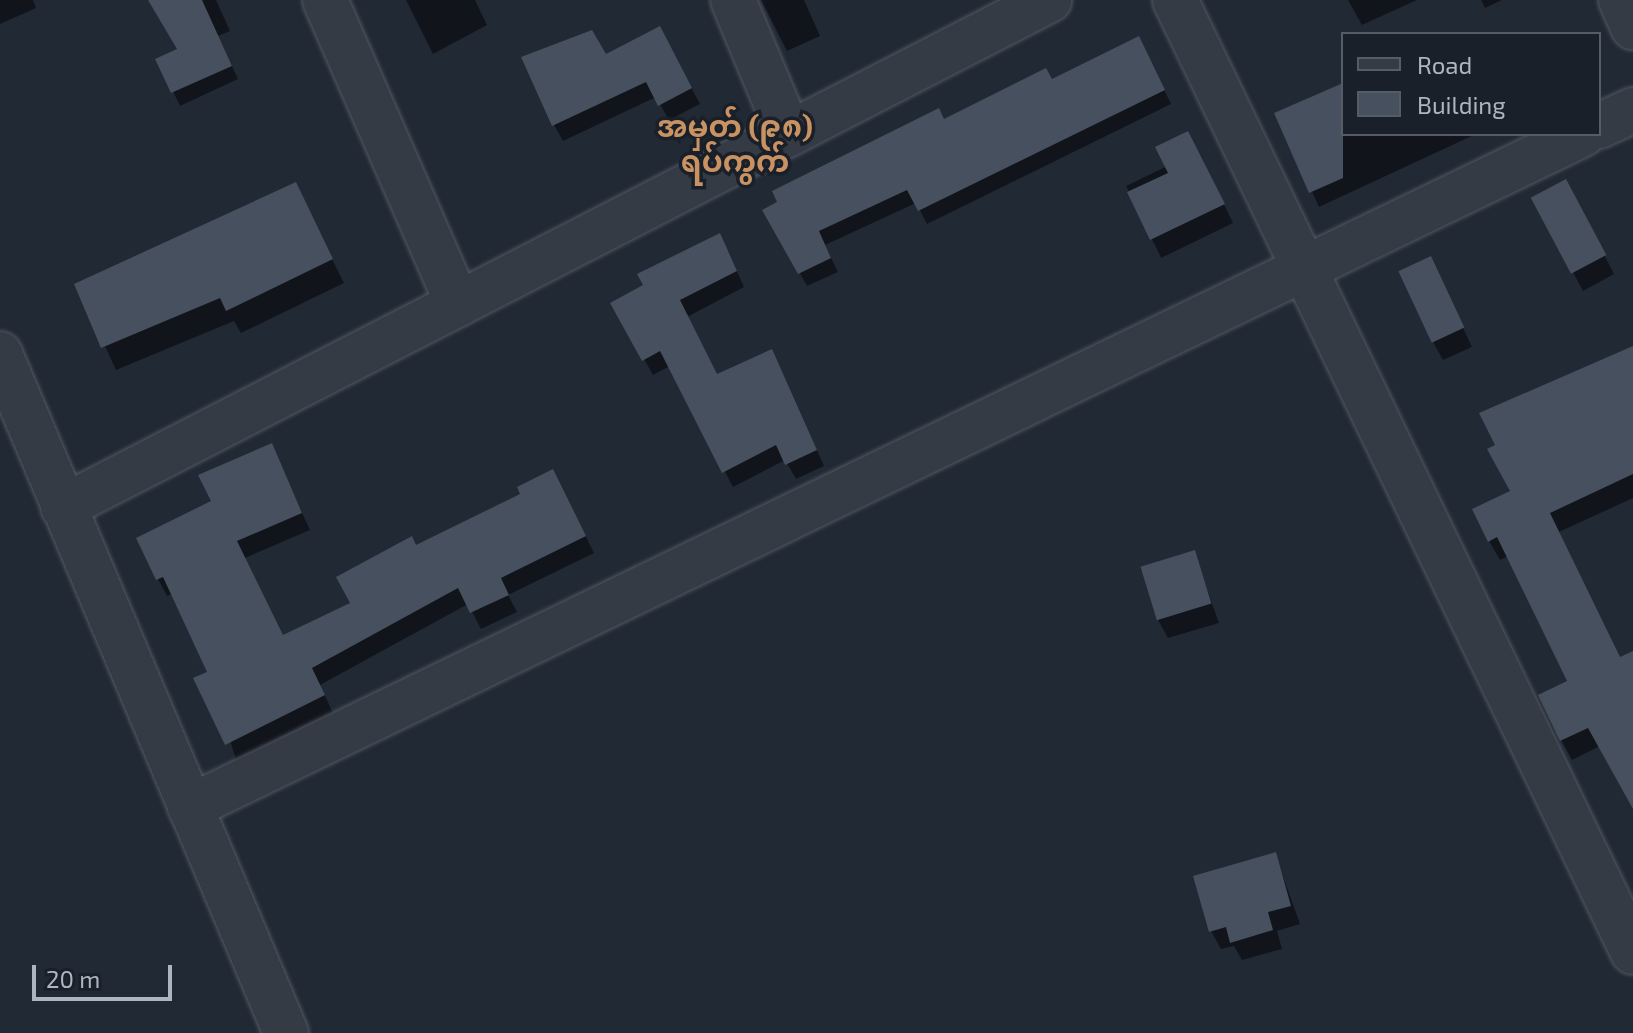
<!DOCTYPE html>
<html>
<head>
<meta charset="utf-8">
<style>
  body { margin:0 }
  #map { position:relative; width:1633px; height:1033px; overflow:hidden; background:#212934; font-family:"Exo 2","Noto Sans Myanmar",sans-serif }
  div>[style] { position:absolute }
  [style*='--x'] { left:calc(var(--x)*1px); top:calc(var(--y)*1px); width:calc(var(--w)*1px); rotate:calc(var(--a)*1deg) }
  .shadow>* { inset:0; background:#0007; transform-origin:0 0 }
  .building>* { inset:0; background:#47505e; transform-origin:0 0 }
  .roads { filter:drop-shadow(0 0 2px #525863) drop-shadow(0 0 2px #525863) }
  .street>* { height:44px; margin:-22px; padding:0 22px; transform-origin:22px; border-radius:22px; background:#343b45 }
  span { translate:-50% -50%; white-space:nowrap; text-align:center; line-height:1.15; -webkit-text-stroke:7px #1a2029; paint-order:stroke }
  .quarter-label { font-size:30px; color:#c99263; font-weight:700 }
  .legend { position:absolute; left:1341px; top:32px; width:260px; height:104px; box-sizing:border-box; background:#1a2029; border:2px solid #555c66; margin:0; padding:10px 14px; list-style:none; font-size:24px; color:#aeb5c2 }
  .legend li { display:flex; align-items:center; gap:16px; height:40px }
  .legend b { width:40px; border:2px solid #555c66 }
  .scale { position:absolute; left:32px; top:965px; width:140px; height:36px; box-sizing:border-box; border:4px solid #aeb5c2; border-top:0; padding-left:10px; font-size:24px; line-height:28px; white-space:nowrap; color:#aeb5c2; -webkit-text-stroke:6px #1a2029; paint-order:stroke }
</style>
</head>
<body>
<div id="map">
  <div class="shadow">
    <div style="clip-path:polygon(0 0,33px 0,36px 8px,0 24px)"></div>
    <div style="clip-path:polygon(170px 0,216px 0,230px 31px,218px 36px,238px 79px,180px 106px,158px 60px,179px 50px)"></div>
    <div style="clip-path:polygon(406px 0,475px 0,487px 25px,433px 54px)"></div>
    <div style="clip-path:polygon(761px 0,804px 0,820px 36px,787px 51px)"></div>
    <div style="clip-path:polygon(1348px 0,1417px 0,1362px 25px)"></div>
    <div style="clip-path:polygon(1481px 0,1502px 0,1485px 8px)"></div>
    <div style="clip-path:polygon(668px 44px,700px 104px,669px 120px,656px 97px,563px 141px,554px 125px,605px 56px)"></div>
    <div style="clip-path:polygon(1146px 52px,1171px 104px,927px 224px,916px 203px,825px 245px,838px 272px,807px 286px,765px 211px,944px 121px)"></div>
    <div style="clip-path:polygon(1343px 85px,1343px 134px,1476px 134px,1319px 207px,1277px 114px)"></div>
    <div style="left:1198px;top:151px;width:80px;height:80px;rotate:64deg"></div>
    <div style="clip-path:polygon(295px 185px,344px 283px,241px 333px,234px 321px,116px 370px,77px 285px)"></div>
    <div style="clip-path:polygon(1533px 198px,1576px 200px,1614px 274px,1583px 291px)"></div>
    <div style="clip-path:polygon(728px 251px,744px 287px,687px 317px,717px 376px,780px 367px,824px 466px,796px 479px,785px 460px,733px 487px,670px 366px,653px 375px,613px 304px)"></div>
    <div style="clip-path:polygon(1430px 258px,1472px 347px,1443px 360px,1433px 342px)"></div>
    <div style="clip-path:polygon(1633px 348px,1633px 498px,1559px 532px,1620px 659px,1633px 653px,1633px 794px,1600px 746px,1572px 760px,1561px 740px,1541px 696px,1570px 682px,1508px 556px,1500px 560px,1489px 541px,1513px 492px)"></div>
    <div style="clip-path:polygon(271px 445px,310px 530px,245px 558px,283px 637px,352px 604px,416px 547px,562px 489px,594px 553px,508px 595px,517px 612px,481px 629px,468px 604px,320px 685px,333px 713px,236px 760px,210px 673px,173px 593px,167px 596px,158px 579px,214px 502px)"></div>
    <div style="clip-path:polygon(1194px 553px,1219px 623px,1168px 638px,1158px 620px)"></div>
    <div style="clip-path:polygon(1275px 854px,1300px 924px,1277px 931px,1282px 949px,1242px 960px,1234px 946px,1221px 949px,1211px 931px)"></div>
  </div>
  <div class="building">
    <div style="clip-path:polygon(148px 0,202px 0,232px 66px,171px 93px,155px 59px,177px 49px)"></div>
    <div style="clip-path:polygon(660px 26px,692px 88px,658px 106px,646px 82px,552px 126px,521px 57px,592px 30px,606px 54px)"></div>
    <div style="clip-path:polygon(1139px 36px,1165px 90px,918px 211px,907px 190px,819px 231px,831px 258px,798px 274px,762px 210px,777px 202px,772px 191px,939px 108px,944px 119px,1046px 68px,1052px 79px)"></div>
    <div style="clip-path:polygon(1343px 83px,1343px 178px,1309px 193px,1274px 113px)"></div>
    <div style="clip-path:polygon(1188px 131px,1225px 204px,1150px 240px,1127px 192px,1168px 173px,1155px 147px)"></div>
    <div style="left:1566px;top:179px;width:86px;height:40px;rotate:62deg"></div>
    <div style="clip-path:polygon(296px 182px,333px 259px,226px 311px,220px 298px,101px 348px,74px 284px)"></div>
    <div style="clip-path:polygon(720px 233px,737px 271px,680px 300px,717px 374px,772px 349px,817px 450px,785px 465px,776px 445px,722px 473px,660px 351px,642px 361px,610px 303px,643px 285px,637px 274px)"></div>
    <div style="left:1431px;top:256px;width:79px;height:36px;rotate:65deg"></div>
    <div style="clip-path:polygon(1633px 346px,1633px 474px,1550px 513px,1620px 657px,1633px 651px,1633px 809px,1588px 728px,1560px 741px,1538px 695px,1567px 681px,1497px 537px,1488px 542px,1472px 509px,1510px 491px,1487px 449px,1495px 445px,1479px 413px)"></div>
    <div style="clip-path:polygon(272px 443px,302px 513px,237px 541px,283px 635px,350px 603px,336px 577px,412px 536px,416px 545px,520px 494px,517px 487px,553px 469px,586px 536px,501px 578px,509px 595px,470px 613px,458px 588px,312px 668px,325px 695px,225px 745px,193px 678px,207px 672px,163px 577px,156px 580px,136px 538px,211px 501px,198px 475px)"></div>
    <div style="left:1195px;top:550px;width:56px;height:57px;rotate:73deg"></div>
    <div style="clip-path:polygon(1276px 852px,1291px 906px,1268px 912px,1273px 930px,1230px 943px,1226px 927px,1209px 932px,1193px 876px)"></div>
  </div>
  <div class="roads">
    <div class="street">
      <div style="--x:325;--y:0;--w:332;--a:66.4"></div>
      <div style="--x:733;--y:0;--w:145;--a:67.3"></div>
      <div style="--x:1175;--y:0;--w:1056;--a:64.31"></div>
      <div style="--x:1621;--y:0;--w:30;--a:66"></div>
      <div style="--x:1599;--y:126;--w:38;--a:-25"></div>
      <div style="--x:0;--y:354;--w:737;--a:67.16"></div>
      <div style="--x:63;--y:507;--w:1109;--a:-27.21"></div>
      <div style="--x:190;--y:807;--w:1547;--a:-25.79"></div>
    </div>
  </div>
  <div class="quarter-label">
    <span style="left:735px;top:142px">အမှတ် (၉၈)<br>ရပ်ကွက်</span>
  </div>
  <ul class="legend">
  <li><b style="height:10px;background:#343b45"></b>Road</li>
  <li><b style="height:22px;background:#47505e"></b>Building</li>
  </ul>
  <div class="scale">20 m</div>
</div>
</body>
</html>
